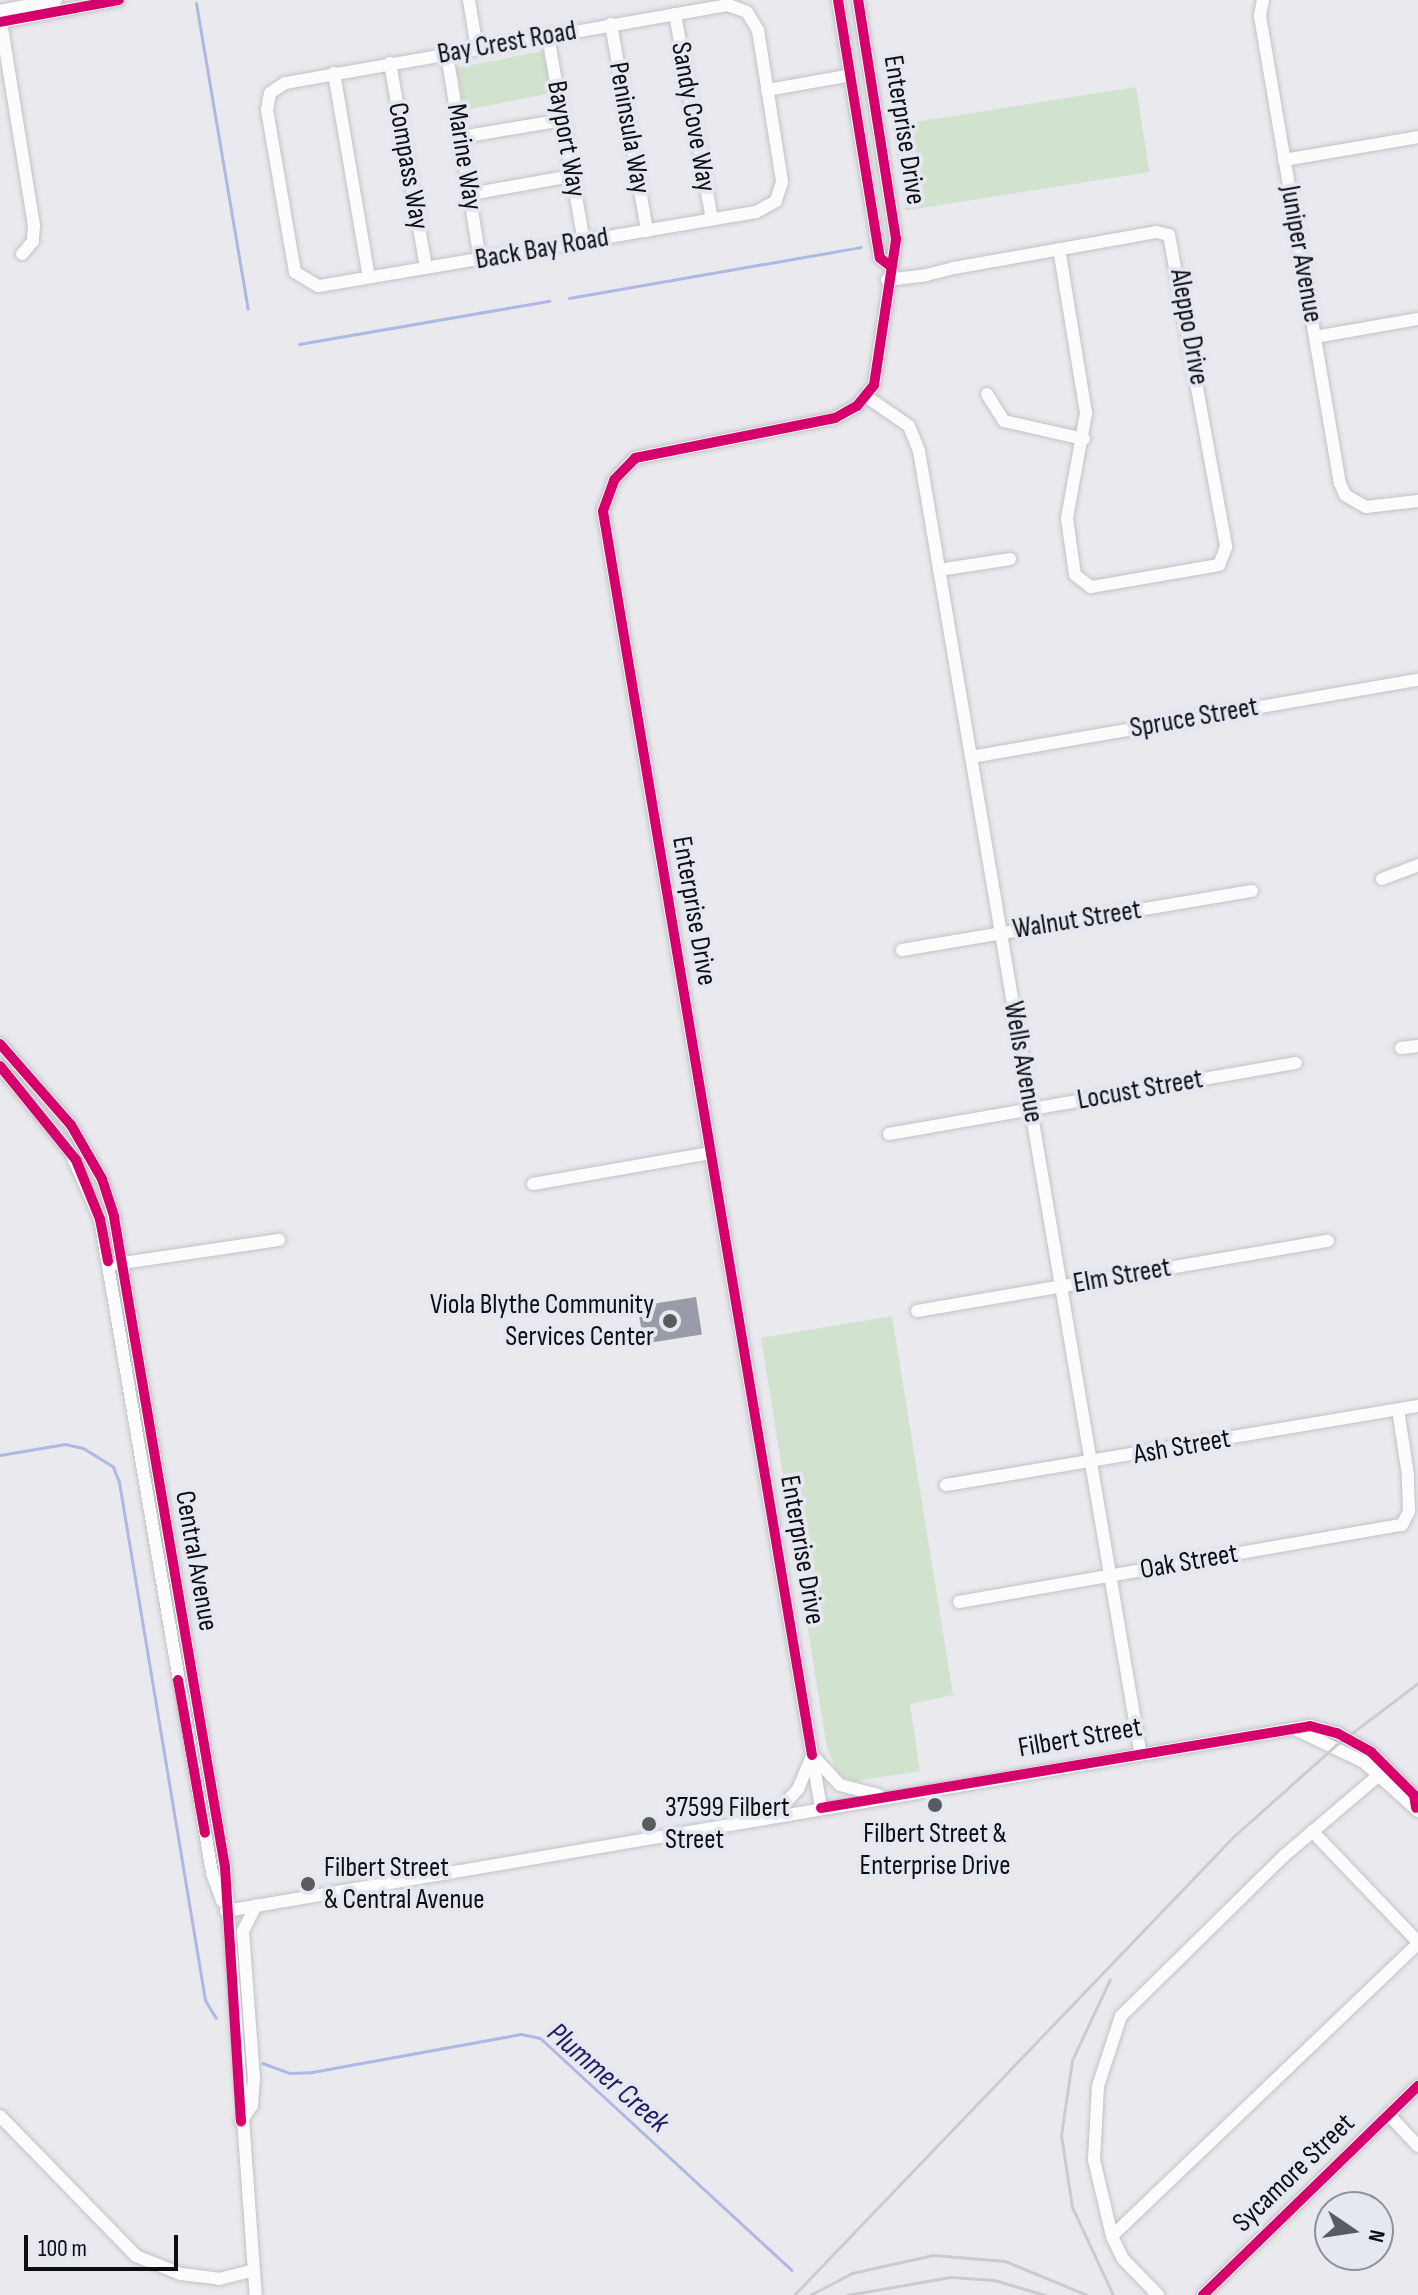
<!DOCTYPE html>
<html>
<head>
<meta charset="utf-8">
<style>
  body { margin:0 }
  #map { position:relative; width:1418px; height:2295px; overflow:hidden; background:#e9e9ee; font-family:"Sofia Sans Condensed",sans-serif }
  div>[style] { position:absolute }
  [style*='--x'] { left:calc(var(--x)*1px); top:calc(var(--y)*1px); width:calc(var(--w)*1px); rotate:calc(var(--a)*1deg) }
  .green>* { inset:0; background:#d1e2ce; transform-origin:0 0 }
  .stream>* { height:3px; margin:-1.5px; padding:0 1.5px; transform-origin:1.5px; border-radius:1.5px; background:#afb7e5 }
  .building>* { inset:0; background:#999ba8; transform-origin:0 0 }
  .roads { filter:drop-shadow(0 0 2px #c2c3c7) drop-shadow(0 0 2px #c2c3c7) }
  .minor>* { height:12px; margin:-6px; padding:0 6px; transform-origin:6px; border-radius:6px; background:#fcfcfc }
  .rail>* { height:3px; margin:-1.5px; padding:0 1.5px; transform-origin:1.5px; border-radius:1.5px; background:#ccccce }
  .cycleway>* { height:10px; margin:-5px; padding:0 5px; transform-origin:5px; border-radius:5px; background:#d6006c }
  .dots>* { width:22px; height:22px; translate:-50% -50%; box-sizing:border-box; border:4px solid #e6e8f1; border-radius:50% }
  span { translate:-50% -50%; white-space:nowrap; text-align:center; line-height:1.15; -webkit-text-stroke:8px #e6e8f1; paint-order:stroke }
  .street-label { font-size:28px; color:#0d0e11 }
  .poi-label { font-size:28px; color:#0d0e11 }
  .right { translate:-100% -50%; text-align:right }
  .left { translate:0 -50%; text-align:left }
  .water-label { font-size:30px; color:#1d1d64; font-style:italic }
  .north { position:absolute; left:1314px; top:2191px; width:80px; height:80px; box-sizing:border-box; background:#e6e8f1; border:2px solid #8f9197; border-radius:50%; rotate:103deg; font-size:22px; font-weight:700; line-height:32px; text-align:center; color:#0d0e11 }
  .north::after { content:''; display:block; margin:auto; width:28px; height:36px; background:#5a5b5e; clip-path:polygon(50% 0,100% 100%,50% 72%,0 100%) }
  .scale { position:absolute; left:24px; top:2235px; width:154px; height:36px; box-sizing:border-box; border:4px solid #0d0e11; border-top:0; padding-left:10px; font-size:24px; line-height:28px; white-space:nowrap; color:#0d0e11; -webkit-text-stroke:6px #e6e8f1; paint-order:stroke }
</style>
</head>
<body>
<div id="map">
  <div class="green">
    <div style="left:543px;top:51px;width:43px;height:88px;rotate:79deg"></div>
    <div style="left:1136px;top:87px;width:86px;height:247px;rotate:81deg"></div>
    <div style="clip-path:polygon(892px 1316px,953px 1695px,910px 1704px,920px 1771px,855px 1781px,840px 1777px,827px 1748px,761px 1338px)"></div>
  </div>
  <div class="stream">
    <div style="--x:196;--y:3;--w:310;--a:80.4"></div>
    <div style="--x:569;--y:298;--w:296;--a:-9.9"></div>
    <div style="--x:299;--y:344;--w:254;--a:-9.8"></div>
    <div style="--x:0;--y:1455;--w:66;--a:-9.6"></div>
    <div style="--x:65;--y:1444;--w:18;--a:13"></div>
    <div style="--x:83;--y:1448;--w:36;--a:32"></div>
    <div style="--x:113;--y:1467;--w:16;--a:68"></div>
    <div style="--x:119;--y:1482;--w:525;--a:80.57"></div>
    <div style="--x:205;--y:2000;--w:21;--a:59"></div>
    <div style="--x:262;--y:2063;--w:29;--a:20"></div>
    <div style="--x:289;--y:2073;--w:23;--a:-2"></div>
    <div style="--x:312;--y:2072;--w:212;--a:-10.3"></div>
    <div style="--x:521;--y:2034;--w:19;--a:12"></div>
    <div style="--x:540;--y:2038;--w:342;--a:42.7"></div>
  </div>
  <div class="building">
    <div style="left:696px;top:1297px;width:38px;height:59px;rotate:81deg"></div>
  </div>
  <div class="roads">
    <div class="minor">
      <div style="--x:469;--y:0;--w:50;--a:80.7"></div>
      <div style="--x:838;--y:0;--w:261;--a:80.8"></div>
      <div style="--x:880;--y:258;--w:11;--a:38"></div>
      <div style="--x:1263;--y:0;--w:16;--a:101"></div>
      <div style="--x:1260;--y:16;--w:474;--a:80.3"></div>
      <div style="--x:1340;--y:483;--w:13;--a:67"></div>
      <div style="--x:1345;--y:495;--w:24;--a:30"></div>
      <div style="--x:1366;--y:507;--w:52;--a:-6.6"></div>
      <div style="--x:728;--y:5;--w:20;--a:20"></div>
      <div style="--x:747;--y:12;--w:21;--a:59"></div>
      <div style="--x:758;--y:30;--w:154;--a:81"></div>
      <div style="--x:782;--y:182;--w:20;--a:108"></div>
      <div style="--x:776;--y:201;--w:23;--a:151"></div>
      <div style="--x:756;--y:212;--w:444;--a:170.4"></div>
      <div style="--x:318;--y:286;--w:27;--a:-149"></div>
      <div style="--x:295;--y:272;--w:164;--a:-99.8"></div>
      <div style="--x:267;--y:110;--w:17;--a:-80"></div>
      <div style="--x:270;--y:93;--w:18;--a:-34"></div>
      <div style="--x:285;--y:83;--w:450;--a:-10"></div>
      <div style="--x:0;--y:11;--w:57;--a:-11.1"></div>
      <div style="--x:675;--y:14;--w:209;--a:79.8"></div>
      <div style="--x:0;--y:22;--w:121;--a:-10.5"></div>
      <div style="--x:1;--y:22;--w:206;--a:80.8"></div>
      <div style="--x:34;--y:225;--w:16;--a:94"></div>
      <div style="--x:33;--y:241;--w:17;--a:130"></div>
      <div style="--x:611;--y:24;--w:210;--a:80.1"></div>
      <div style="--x:548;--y:36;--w:209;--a:80.1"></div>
      <div style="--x:447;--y:54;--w:209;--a:80.9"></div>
      <div style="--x:390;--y:63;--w:208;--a:80"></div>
      <div style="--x:334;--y:73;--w:207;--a:80.3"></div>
      <div style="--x:767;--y:90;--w:85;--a:-10.1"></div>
      <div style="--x:461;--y:137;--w:103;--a:-9.5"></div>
      <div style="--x:1284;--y:160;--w:136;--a:-9.7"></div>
      <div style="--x:470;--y:194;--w:104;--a:-10"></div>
      <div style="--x:887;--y:280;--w:39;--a:-7"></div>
      <div style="--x:926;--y:275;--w:29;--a:-14"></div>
      <div style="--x:954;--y:268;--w:205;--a:-10.1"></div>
      <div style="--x:1156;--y:232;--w:13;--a:13"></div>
      <div style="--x:1169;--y:235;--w:317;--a:79.6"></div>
      <div style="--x:1226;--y:547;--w:19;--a:111"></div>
      <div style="--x:1219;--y:565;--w:130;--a:170.2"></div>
      <div style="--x:1091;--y:587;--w:20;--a:-143"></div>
      <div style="--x:1075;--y:575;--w:58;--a:-98"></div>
      <div style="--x:1067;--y:518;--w:107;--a:-79.7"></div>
      <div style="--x:1086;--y:413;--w:166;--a:-99.3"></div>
      <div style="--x:1315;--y:337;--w:105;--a:-9.9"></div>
      <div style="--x:987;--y:394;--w:32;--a:58"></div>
      <div style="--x:1004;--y:421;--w:82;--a:12.7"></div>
      <div style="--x:867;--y:397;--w:51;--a:34.6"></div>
      <div style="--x:909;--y:426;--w:27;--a:68"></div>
      <div style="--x:919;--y:451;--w:1319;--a:80.35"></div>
      <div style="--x:939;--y:570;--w:72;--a:-8.8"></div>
      <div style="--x:971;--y:757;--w:454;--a:-9.8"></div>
      <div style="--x:1382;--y:879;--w:39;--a:-21"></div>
      <div style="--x:902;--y:950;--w:355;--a:-9.6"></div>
      <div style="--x:0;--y:1044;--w:108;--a:48.8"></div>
      <div style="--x:71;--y:1125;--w:62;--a:60.1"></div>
      <div style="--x:102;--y:1179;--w:40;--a:72"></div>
      <div style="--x:114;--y:1217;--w:659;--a:80.31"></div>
      <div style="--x:225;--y:1867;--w:429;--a:85.9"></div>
      <div style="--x:1401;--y:1048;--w:17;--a:-7"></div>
      <div style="--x:0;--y:1066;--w:112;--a:50.8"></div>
      <div style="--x:71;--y:1153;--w:72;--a:66.3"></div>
      <div style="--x:100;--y:1219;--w:664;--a:80.28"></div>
      <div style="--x:212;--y:1873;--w:30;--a:70"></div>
      <div style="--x:889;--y:1134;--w:413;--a:-9.9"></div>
      <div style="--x:533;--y:1184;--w:180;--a:-9.9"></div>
      <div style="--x:116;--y:1264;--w:165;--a:-8.4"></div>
      <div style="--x:917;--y:1311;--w:417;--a:-9.7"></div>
      <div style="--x:946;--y:1485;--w:479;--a:-9.5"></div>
      <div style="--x:959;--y:1602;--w:450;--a:-9.9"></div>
      <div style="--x:1402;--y:1525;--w:16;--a:-63"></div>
      <div style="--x:1409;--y:1511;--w:36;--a:-92"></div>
      <div style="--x:1408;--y:1475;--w:66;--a:-98.7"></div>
      <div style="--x:1297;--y:1730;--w:74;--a:25.5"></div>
      <div style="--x:1364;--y:1762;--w:73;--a:42.2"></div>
      <div style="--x:814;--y:1757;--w:38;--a:47"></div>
      <div style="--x:840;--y:1785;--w:40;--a:14.4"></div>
      <div style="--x:821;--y:1808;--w:1315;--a:-99.54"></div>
      <div style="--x:603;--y:511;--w:33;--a:-70"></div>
      <div style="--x:614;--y:480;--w:30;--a:-46"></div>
      <div style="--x:635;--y:458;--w:204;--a:-11.3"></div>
      <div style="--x:835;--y:418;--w:25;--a:-29"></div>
      <div style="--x:857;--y:406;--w:27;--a:-51"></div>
      <div style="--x:874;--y:385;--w:148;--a:-81.4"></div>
      <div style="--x:896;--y:239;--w:242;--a:-99"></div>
      <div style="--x:774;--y:1815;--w:35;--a:-47"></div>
      <div style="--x:798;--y:1789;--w:34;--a:-67"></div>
      <div style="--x:1312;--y:1831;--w:153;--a:46.3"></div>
      <div style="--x:226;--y:1911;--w:1100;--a:-9.69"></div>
      <div style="--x:1310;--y:1726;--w:28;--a:15"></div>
      <div style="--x:1337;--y:1733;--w:39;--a:29"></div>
      <div style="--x:1371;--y:1752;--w:61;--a:45"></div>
      <div style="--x:1414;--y:1795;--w:13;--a:81"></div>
      <div style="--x:1389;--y:2115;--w:42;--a:46.9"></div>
      <div style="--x:0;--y:2116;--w:195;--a:45.8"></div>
      <div style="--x:136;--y:2256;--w:48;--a:21.8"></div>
      <div style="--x:181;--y:2274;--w:38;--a:7"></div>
      <div style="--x:219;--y:2279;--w:33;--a:-14"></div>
      <div style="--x:241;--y:2121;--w:19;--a:-55"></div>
      <div style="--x:252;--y:2105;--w:26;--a:-86"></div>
      <div style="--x:254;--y:2079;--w:148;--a:-94.3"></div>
      <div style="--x:243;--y:1931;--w:29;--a:-63"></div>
      <div style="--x:1112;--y:2236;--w:423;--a:-43.7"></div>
      <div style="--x:1158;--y:2295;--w:50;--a:-134.2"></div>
      <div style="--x:1123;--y:2259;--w:25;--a:-116"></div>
      <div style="--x:1112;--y:2236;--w:78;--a:-103.3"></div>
      <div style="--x:1094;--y:2160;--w:74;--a:-86.9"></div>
      <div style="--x:1098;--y:2086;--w:74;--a:-71.8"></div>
      <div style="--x:1121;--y:2016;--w:230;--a:-44.5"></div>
      <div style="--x:1285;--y:1855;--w:123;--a:-40.4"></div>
      <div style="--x:1203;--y:2295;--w:300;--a:-44.2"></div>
    </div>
  </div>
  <div class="rail">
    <div style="--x:1110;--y:1979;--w:89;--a:115.1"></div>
    <div style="--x:1072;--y:2060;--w:76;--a:98.3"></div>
    <div style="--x:1061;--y:2135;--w:73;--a:81.3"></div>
    <div style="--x:1072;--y:2207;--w:97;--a:65"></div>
    <div style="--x:794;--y:2295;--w:634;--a:-46.21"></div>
    <div style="--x:1233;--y:1837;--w:138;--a:-41.8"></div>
    <div style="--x:1336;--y:1745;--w:103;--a:-37.1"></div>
    <div style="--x:810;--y:2295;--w:47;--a:-27.6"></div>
    <div style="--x:852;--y:2273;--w:83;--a:-12.5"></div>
    <div style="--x:933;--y:2255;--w:72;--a:4.8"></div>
    <div style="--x:1005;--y:2261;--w:89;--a:22.5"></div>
    <div style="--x:847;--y:2295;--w:105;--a:-9.9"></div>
    <div style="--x:950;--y:2277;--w:44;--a:3.9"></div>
    <div style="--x:994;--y:2280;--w:53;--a:16.4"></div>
  </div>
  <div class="cycleway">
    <div style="--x:838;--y:0;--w:261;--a:80.8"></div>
    <div style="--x:880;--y:258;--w:11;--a:38"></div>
    <div style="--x:0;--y:22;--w:121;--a:-10.5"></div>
    <div style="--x:0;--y:1044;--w:108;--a:48.8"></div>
    <div style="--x:71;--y:1125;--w:62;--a:60.1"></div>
    <div style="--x:102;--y:1179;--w:40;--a:72"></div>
    <div style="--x:114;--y:1217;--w:659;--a:80.31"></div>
    <div style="--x:225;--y:1867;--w:255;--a:86.4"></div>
    <div style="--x:0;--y:1066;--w:121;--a:51"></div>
    <div style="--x:76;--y:1160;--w:64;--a:67.9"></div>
    <div style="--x:100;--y:1219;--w:43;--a:79.2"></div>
    <div style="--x:178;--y:1680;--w:155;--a:80"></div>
    <div style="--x:812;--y:1755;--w:1261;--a:-99.54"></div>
    <div style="--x:603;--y:511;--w:33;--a:-70"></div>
    <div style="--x:614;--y:480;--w:30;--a:-46"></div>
    <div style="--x:635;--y:458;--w:204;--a:-11.3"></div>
    <div style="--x:835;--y:418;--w:25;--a:-29"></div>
    <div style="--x:857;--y:406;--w:27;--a:-51"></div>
    <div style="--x:874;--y:385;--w:148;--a:-81.4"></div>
    <div style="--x:896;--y:239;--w:242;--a:-99"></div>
    <div style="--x:821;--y:1808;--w:496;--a:-9.5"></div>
    <div style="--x:1310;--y:1726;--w:28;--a:15"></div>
    <div style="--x:1337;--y:1733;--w:39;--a:29"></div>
    <div style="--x:1371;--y:1752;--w:61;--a:45"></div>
    <div style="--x:1414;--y:1795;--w:13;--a:81"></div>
    <div style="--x:1203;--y:2295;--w:300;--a:-44.2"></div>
  </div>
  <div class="dots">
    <div style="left:670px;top:1321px;background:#5a5b5e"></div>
    <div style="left:935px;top:1805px;background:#5a5b5e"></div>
    <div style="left:649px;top:1824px;background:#5a5b5e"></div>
    <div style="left:308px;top:1884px;background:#5a5b5e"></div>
  </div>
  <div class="street-label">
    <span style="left:507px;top:43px;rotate:-10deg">Bay Crest Road</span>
    <span style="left:693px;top:117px;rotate:80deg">Sandy Cove Way</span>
    <span style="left:629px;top:128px;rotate:80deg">Peninsula Way</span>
    <span style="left:904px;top:130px;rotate:81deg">Enterprise Drive</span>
    <span style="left:566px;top:139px;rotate:80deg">Bayport Way</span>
    <span style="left:464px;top:157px;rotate:81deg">Marine Way</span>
    <span style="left:408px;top:166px;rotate:80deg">Compass Way</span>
    <span style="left:542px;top:249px;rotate:-10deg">Back Bay Road</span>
    <span style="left:1301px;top:254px;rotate:80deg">Juniper Avenue</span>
    <span style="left:1189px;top:327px;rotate:80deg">Aleppo Drive</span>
    <span style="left:1194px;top:718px;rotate:-10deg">Spruce Street</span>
    <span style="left:694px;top:911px;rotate:80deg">Enterprise Drive</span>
    <span style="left:1077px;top:920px;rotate:-9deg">Walnut Street</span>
    <span style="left:1023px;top:1062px;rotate:80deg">Wells Avenue</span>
    <span style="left:1140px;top:1090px;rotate:-10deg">Locust Street</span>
    <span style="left:1122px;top:1276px;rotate:-10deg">Elm Street</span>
    <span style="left:1182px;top:1447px;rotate:-10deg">Ash Street</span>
    <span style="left:802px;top:1550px;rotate:80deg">Enterprise Drive</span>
    <span style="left:196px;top:1561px;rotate:80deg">Central Avenue</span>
    <span style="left:1189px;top:1562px;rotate:-10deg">Oak Street</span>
    <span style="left:1080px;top:1738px;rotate:-10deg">Filbert Street</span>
    <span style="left:1294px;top:2173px;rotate:-44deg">Sycamore Street</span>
  </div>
  <div class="poi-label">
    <span class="right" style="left:654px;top:1321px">Viola Blythe Community<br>Services Center</span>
    <span class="left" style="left:665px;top:1824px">37599 Filbert<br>Street</span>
    <span style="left:935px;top:1850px">Filbert Street &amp;<br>Enterprise Drive</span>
    <span class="left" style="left:324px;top:1884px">Filbert Street<br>&amp; Central Avenue</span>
  </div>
  <div class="water-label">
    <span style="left:608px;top:2078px;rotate:41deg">Plummer Creek</span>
  </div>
  <div class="north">N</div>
  <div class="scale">100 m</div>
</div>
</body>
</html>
